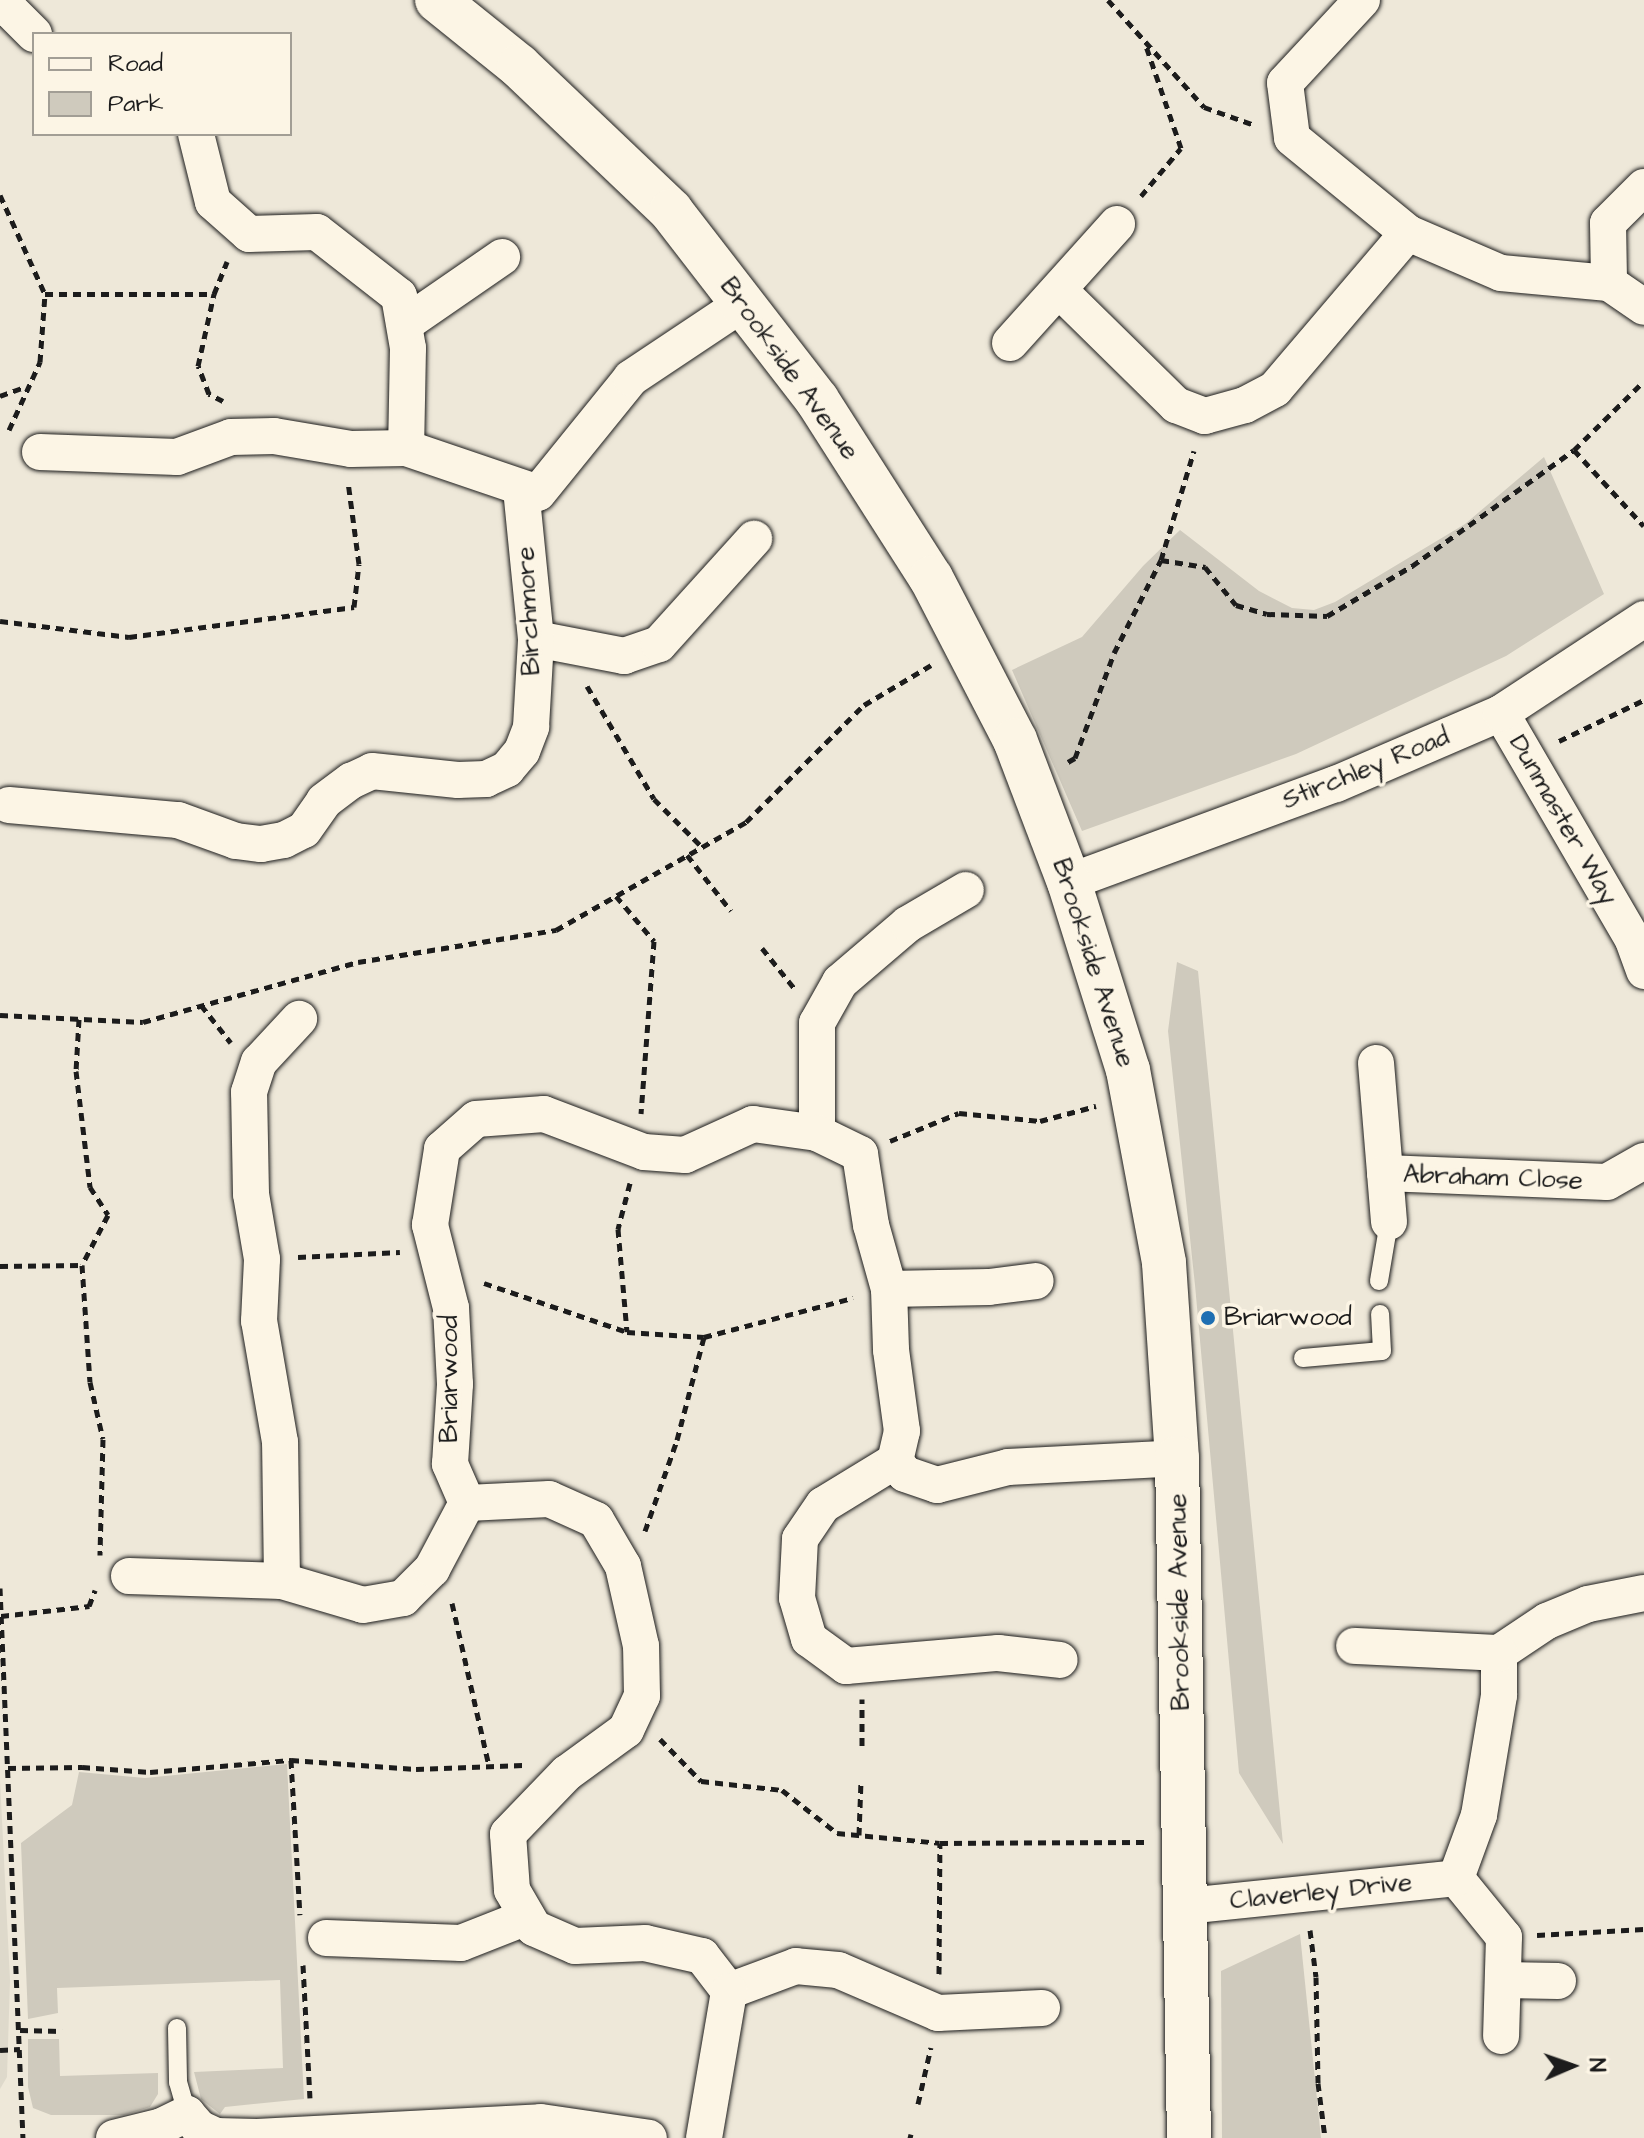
<!DOCTYPE html>
<html>
<head>
<meta charset="utf-8">
<style>
  body { margin:0 }
  #map { position:relative; width:1644px; height:2138px; overflow:hidden; background:#eee8d9; font-family:"Architects Daughter",sans-serif }
  div>[style] { position:absolute }
  [style*='--x'] { left:calc(var(--x)*1px); top:calc(var(--y)*1px); width:calc(var(--w)*1px); rotate:calc(var(--a)*1deg) }
  .built>* { inset:0; background:#ded9cb }
  .green>* { inset:0; background:#cfcabd }
  .path>* { height:5px; margin-top:-2.5px; transform-origin:0; background:repeating-linear-gradient(90deg,#1c1c1c 0 8px,transparent 0 14px) }
  .roads { filter:drop-shadow(0 0 2px #1c1c1c) drop-shadow(0 0 2px #1c1c1c) }
  .service>* { height:18px; margin:-9px; padding:0 9px; transform-origin:9px; border-radius:9px; background:#fcf5e5 }
  .minor>* { height:36px; margin:-18px; padding:0 18px; transform-origin:18px; border-radius:18px; background:#fcf5e5 }
  .tertiary>* { height:44px; margin:-22px; padding:0 22px; transform-origin:22px; border-radius:22px; background:#fcf5e5 }
  .dots>* { width:22px; height:22px; translate:-50% -50%; box-sizing:border-box; border:4px solid #fcf5e5; border-radius:50% }
  span { translate:-50% -50%; white-space:nowrap; text-align:center; line-height:1.15; -webkit-text-stroke:7px #fcf5e5; paint-order:stroke }
  .street-label { font-size:26px; color:#1c1c1c }
  .poi-label { font-size:26px; color:#1c1c1c }
  .left { translate:0 -50%; text-align:left }
  .legend { position:absolute; left:32px; top:32px; width:260px; height:104px; box-sizing:border-box; background:#fcf5e5; border:2px solid #a29e95; margin:0; padding:10px 14px; list-style:none; font-size:24px; color:#1c1c1c }
  .legend li { display:flex; align-items:center; gap:16px; height:40px }
  .legend b { width:40px; border:2px solid #a29e95 }
  .north { position:absolute; left:1532px; top:2026px; width:80px; height:80px; -webkit-text-stroke:6px #fcf5e5; paint-order:stroke; rotate:88deg; font-size:22px; font-weight:700; line-height:32px; text-align:center; color:#1c1c1c }
  .north::after { content:''; display:block; margin:auto; width:28px; height:36px; background:#1c1c1c; clip-path:polygon(50% 0,100% 100%,50% 72%,0 100%) }
</style>
</head>
<body>
<div id="map">
  <div class="built">
    <div style="clip-path:polygon(0 1780px,10px 1980px,7px 2077px,0 2089px)"></div>
  </div>
  <div class="green">
    <div style="clip-path:polygon(1544px 457px,1604px 594px,1506px 656px,1296px 754px,1082px 831px,1012px 670px,1082px 637px,1143px 566px,1180px 530px,1259px 591px,1292px 608px,1314px 610px,1335px 602px,1465px 524px)"></div>
    <div style="clip-path:polygon(1177px 962px,1198px 971px,1283px 1844px,1239px 1773px,1195px 1285px,1168px 1031px)"></div>
    <div style="clip-path:polygon(287px 1764px,304px 2099px,225px 2107px,220px 2114px,201px 2099px,194px 2072px,283px 2068px,280px 1980px,57px 1988px,58px 2013px,28px 2019px,21px 1843px,72px 1805px,79px 1772px,145px 1778px)"></div>
    <div style="clip-path:polygon(1300px 1934px,1321px 2138px,1222px 2138px,1221px 1971px)"></div>
    <div style="clip-path:polygon(28px 2039px,59px 2039px,60px 2076px,158px 2073px,158px 2094px,150px 2107px,124px 2115px,51px 2115px,33px 2108px,28px 2087px)"></div>
  </div>
  <div class="path">
    <div style="--x:1108;--y:0;--w:144;--a:48.1"></div>
    <div style="--x:1204;--y:107;--w:51;--a:19.5"></div>
    <div style="--x:0;--y:195;--w:109;--a:65.6"></div>
    <div style="--x:1141;--y:196;--w:62;--a:-50.2"></div>
    <div style="--x:1181;--y:148;--w:111;--a:-108.9"></div>
    <div style="--x:0;--y:396;--w:27;--a:-20"></div>
    <div style="--x:223;--y:401;--w:16;--a:-153"></div>
    <div style="--x:209;--y:394;--w:30;--a:-111"></div>
    <div style="--x:198;--y:366;--w:74;--a:-77.5"></div>
    <div style="--x:214;--y:294;--w:35;--a:-68"></div>
    <div style="--x:9;--y:430;--w:75;--a:-65.5"></div>
    <div style="--x:40;--y:362;--w:68;--a:-85.8"></div>
    <div style="--x:45;--y:294;--w:169;--a:0"></div>
    <div style="--x:1574;--y:450;--w:103;--a:47.4"></div>
    <div style="--x:1161;--y:560;--w:45;--a:9"></div>
    <div style="--x:1205;--y:567;--w:49;--a:50.8"></div>
    <div style="--x:1236;--y:605;--w:32;--a:16"></div>
    <div style="--x:1267;--y:614;--w:60;--a:1.9"></div>
    <div style="--x:1327;--y:616;--w:99;--a:-30.5"></div>
    <div style="--x:1412;--y:566;--w:199;--a:-35.6"></div>
    <div style="--x:1574;--y:450;--w:98;--a:-44.6"></div>
    <div style="--x:0;--y:621;--w:130;--a:7.1"></div>
    <div style="--x:129;--y:637;--w:227;--a:-7.6"></div>
    <div style="--x:354;--y:607;--w:43;--a:-83.4"></div>
    <div style="--x:359;--y:564;--w:83;--a:-97.6"></div>
    <div style="--x:587;--y:686;--w:131;--a:59.3"></div>
    <div style="--x:654;--y:799;--w:68;--a:45"></div>
    <div style="--x:1559;--y:741;--w:94;--a:-25.8"></div>
    <div style="--x:1068;--y:762;--w:8;--a:-30"></div>
    <div style="--x:1075;--y:758;--w:112;--a:-69.6"></div>
    <div style="--x:1114;--y:653;--w:104;--a:-63.2"></div>
    <div style="--x:1161;--y:560;--w:114;--a:-73.2"></div>
    <div style="--x:687;--y:855;--w:71;--a:51.8"></div>
    <div style="--x:616;--y:896;--w:59;--a:49.8"></div>
    <div style="--x:654;--y:941;--w:173;--a:94.3"></div>
    <div style="--x:762;--y:948;--w:51;--a:51.3"></div>
    <div style="--x:201;--y:1005;--w:48;--a:51.7"></div>
    <div style="--x:0;--y:1015;--w:143;--a:2.8"></div>
    <div style="--x:143;--y:1022;--w:223;--a:-15.6"></div>
    <div style="--x:358;--y:962;--w:201;--a:-9.2"></div>
    <div style="--x:556;--y:930;--w:219;--a:-29.6"></div>
    <div style="--x:746;--y:822;--w:166;--a:-44.8"></div>
    <div style="--x:864;--y:705;--w:78;--a:-30.8"></div>
    <div style="--x:79;--y:1019;--w:52;--a:93.3"></div>
    <div style="--x:76;--y:1071;--w:117;--a:83.1"></div>
    <div style="--x:90;--y:1187;--w:33;--a:57"></div>
    <div style="--x:108;--y:1215;--w:56;--a:117.5"></div>
    <div style="--x:82;--y:1265;--w:117;--a:86.1"></div>
    <div style="--x:90;--y:1382;--w:58;--a:77.2"></div>
    <div style="--x:103;--y:1439;--w:116;--a:91.5"></div>
    <div style="--x:890;--y:1141;--w:74;--a:-22.1"></div>
    <div style="--x:959;--y:1113;--w:81;--a:5.6"></div>
    <div style="--x:1040;--y:1121;--w:58;--a:-15"></div>
    <div style="--x:630;--y:1183;--w:48;--a:104.6"></div>
    <div style="--x:618;--y:1229;--w:103;--a:85"></div>
    <div style="--x:627;--y:1332;--w:77;--a:3.7"></div>
    <div style="--x:704;--y:1337;--w:154;--a:-14.7"></div>
    <div style="--x:298;--y:1257;--w:102;--a:-2.8"></div>
    <div style="--x:0;--y:1266;--w:82;--a:-0.7"></div>
    <div style="--x:484;--y:1283;--w:151;--a:18.9"></div>
    <div style="--x:645;--y:1531;--w:96;--a:-70.6"></div>
    <div style="--x:677;--y:1440;--w:106;--a:-75.3"></div>
    <div style="--x:0;--y:1588;--w:550;--a:87.61"></div>
    <div style="--x:452;--y:1603;--w:167;--a:77.2"></div>
    <div style="--x:1;--y:1616;--w:89;--a:-6.5"></div>
    <div style="--x:89;--y:1606;--w:17;--a:-69"></div>
    <div style="--x:660;--y:1739;--w:59;--a:45.7"></div>
    <div style="--x:701;--y:1781;--w:81;--a:6.3"></div>
    <div style="--x:782;--y:1790;--w:70;--a:38"></div>
    <div style="--x:837;--y:1833;--w:103;--a:5.5"></div>
    <div style="--x:940;--y:1843;--w:205;--a:-0.3"></div>
    <div style="--x:862;--y:1746;--w:47;--a:-90"></div>
    <div style="--x:291;--y:1760;--w:155;--a:86.7"></div>
    <div style="--x:8;--y:1768;--w:74;--a:-0.8"></div>
    <div style="--x:82;--y:1767;--w:68;--a:4.2"></div>
    <div style="--x:150;--y:1772;--w:142;--a:-4.9"></div>
    <div style="--x:291;--y:1760;--w:125;--a:4.1"></div>
    <div style="--x:416;--y:1769;--w:107;--a:-2.1"></div>
    <div style="--x:859;--y:1835;--w:54;--a:-87.9"></div>
    <div style="--x:1310;--y:1930;--w:47;--a:82.7"></div>
    <div style="--x:1316;--y:1977;--w:106;--a:88.9"></div>
    <div style="--x:1318;--y:2083;--w:55;--a:82.7"></div>
    <div style="--x:1537;--y:1935;--w:107;--a:-3.2"></div>
    <div style="--x:303;--y:1965;--w:133;--a:87"></div>
    <div style="--x:939;--y:1974;--w:131;--a:-89.6"></div>
    <div style="--x:20;--y:2030;--w:42;--a:1.4"></div>
    <div style="--x:0;--y:2050;--w:20;--a:-3"></div>
    <div style="--x:918;--y:2104;--w:58;--a:-77.2"></div>
    <div style="--x:910;--y:2138;--w:4;--a:-76"></div>
  </div>
  <div class="roads">
    <div class="service">
      <div style="--x:1379;--y:1281;--w:60;--a:-80.4"></div>
      <div style="--x:1303;--y:1358;--w:79;--a:-5.1"></div>
      <div style="--x:1382;--y:1351;--w:37;--a:-93"></div>
      <div style="--x:177;--y:2028;--w:54;--a:88.9"></div>
      <div style="--x:178;--y:2082;--w:33;--a:74"></div>
    </div>
    <div class="minor">
      <div style="--x:1362;--y:0;--w:113;--a:132.9"></div>
      <div style="--x:1285;--y:83;--w:55;--a:82.7"></div>
      <div style="--x:1292;--y:138;--w:150;--a:39.3"></div>
      <div style="--x:1408;--y:233;--w:101;--a:23.3"></div>
      <div style="--x:1501;--y:273;--w:108;--a:5.3"></div>
      <div style="--x:0;--y:6;--w:11;--a:22"></div>
      <div style="--x:10;--y:10;--w:34;--a:45"></div>
      <div style="--x:196;--y:134;--w:70;--a:76"></div>
      <div style="--x:213;--y:202;--w:48;--a:41.6"></div>
      <div style="--x:249;--y:234;--w:68;--a:-1.7"></div>
      <div style="--x:317;--y:232;--w:104;--a:38"></div>
      <div style="--x:399;--y:296;--w:53;--a:80.2"></div>
      <div style="--x:408;--y:348;--w:100;--a:91.1"></div>
      <div style="--x:1644;--y:187;--w:51;--a:135"></div>
      <div style="--x:1608;--y:223;--w:60;--a:89"></div>
      <div style="--x:1609;--y:283;--w:42;--a:34.4"></div>
      <div style="--x:1060;--y:291;--w:163;--a:44.5"></div>
      <div style="--x:1176;--y:405;--w:31;--a:21"></div>
      <div style="--x:1205;--y:416;--w:41;--a:-15.4"></div>
      <div style="--x:1245;--y:405;--w:34;--a:-28"></div>
      <div style="--x:1275;--y:389;--w:205;--a:-49.6"></div>
      <div style="--x:405;--y:324;--w:118;--a:-34.6"></div>
      <div style="--x:1010;--y:343;--w:160;--a:-48"></div>
      <div style="--x:40;--y:452;--w:137;--a:2.1"></div>
      <div style="--x:177;--y:457;--w:58;--a:-20.3"></div>
      <div style="--x:231;--y:437;--w:43;--a:-1.3"></div>
      <div style="--x:274;--y:436;--w:78;--a:9.6"></div>
      <div style="--x:351;--y:449;--w:55;--a:-1"></div>
      <div style="--x:406;--y:448;--w:139;--a:18.8"></div>
      <div style="--x:538;--y:493;--w:148;--a:-51"></div>
      <div style="--x:631;--y:378;--w:133;--a:-33.7"></div>
      <div style="--x:536;--y:639;--w:90;--a:10.9"></div>
      <div style="--x:624;--y:656;--w:37;--a:-19"></div>
      <div style="--x:659;--y:644;--w:142;--a:-47.9"></div>
      <div style="--x:1501;--y:713;--w:263;--a:59.8"></div>
      <div style="--x:1633;--y:940;--w:33;--a:70"></div>
      <div style="--x:9;--y:805;--w:170;--a:5.1"></div>
      <div style="--x:178;--y:820;--w:62;--a:19.9"></div>
      <div style="--x:236;--y:841;--w:25;--a:7"></div>
      <div style="--x:261;--y:844;--w:23;--a:-10"></div>
      <div style="--x:284;--y:840;--w:22;--a:-27"></div>
      <div style="--x:304;--y:830;--w:35;--a:-55"></div>
      <div style="--x:324;--y:801;--w:34;--a:-37"></div>
      <div style="--x:351;--y:781;--w:23;--a:-25"></div>
      <div style="--x:372;--y:771;--w:86;--a:6"></div>
      <div style="--x:458;--y:780;--w:28;--a:-2"></div>
      <div style="--x:486;--y:779;--w:23;--a:-25"></div>
      <div style="--x:507;--y:769;--w:23;--a:-50"></div>
      <div style="--x:522;--y:751;--w:26;--a:-69"></div>
      <div style="--x:531;--y:727;--w:88;--a:-86.7"></div>
      <div style="--x:536;--y:639;--w:150;--a:-95.7"></div>
      <div style="--x:1069;--y:882;--w:284;--a:-20.2"></div>
      <div style="--x:1336;--y:784;--w:180;--a:-23.3"></div>
      <div style="--x:1501;--y:713;--w:171;--a:-33.3"></div>
      <div style="--x:1376;--y:1063;--w:110;--a:85.3"></div>
      <div style="--x:1385;--y:1173;--w:222;--a:2.3"></div>
      <div style="--x:1607;--y:1182;--w:43;--a:-29.6"></div>
      <div style="--x:817;--y:1133;--w:110;--a:-90"></div>
      <div style="--x:817;--y:1023;--w:47;--a:-60.7"></div>
      <div style="--x:840;--y:982;--w:89;--a:-40.5"></div>
      <div style="--x:908;--y:924;--w:67;--a:-30.4"></div>
      <div style="--x:1385;--y:1173;--w:49;--a:85.3"></div>
      <div style="--x:889;--y:1289;--w:100;--a:-1.1"></div>
      <div style="--x:989;--y:1287;--w:47;--a:-7.3"></div>
      <div style="--x:895;--y:1461;--w:84;--a:148.6"></div>
      <div style="--x:823;--y:1505;--w:41;--a:124.1"></div>
      <div style="--x:800;--y:1539;--w:59;--a:92.9"></div>
      <div style="--x:797;--y:1598;--w:43;--a:73.7"></div>
      <div style="--x:809;--y:1639;--w:46;--a:36.1"></div>
      <div style="--x:846;--y:1666;--w:153;--a:-4.9"></div>
      <div style="--x:998;--y:1653;--w:62;--a:6.4"></div>
      <div style="--x:129;--y:1576;--w:153;--a:1.9"></div>
      <div style="--x:282;--y:1581;--w:84;--a:16.5"></div>
      <div style="--x:363;--y:1605;--w:41;--a:-9.9"></div>
      <div style="--x:403;--y:1598;--w:41;--a:-45"></div>
      <div style="--x:432;--y:1569;--w:75;--a:-62.1"></div>
      <div style="--x:282;--y:1581;--w:139;--a:-90.8"></div>
      <div style="--x:280;--y:1442;--w:123;--a:-99.8"></div>
      <div style="--x:259;--y:1321;--w:62;--a:-87.2"></div>
      <div style="--x:262;--y:1259;--w:66;--a:-99.6"></div>
      <div style="--x:251;--y:1194;--w:102;--a:-91.1"></div>
      <div style="--x:249;--y:1092;--w:32;--a:-72"></div>
      <div style="--x:259;--y:1062;--w:59;--a:-47.1"></div>
      <div style="--x:1499;--y:1653;--w:58;--a:-33.7"></div>
      <div style="--x:1547;--y:1621;--w:44;--a:-22.5"></div>
      <div style="--x:1588;--y:1604;--w:57;--a:-11.1"></div>
      <div style="--x:1456;--y:1878;--w:76;--a:50.9"></div>
      <div style="--x:1504;--y:1937;--w:99;--a:91.7"></div>
      <div style="--x:1186;--y:1906;--w:271;--a:-5.9"></div>
      <div style="--x:1456;--y:1878;--w:67;--a:-69.9"></div>
      <div style="--x:1479;--y:1815;--w:122;--a:-80.5"></div>
      <div style="--x:1499;--y:1695;--w:42;--a:-90"></div>
      <div style="--x:1499;--y:1653;--w:145;--a:-177.2"></div>
      <div style="--x:326;--y:1938;--w:135;--a:2.1"></div>
      <div style="--x:461;--y:1943;--w:71;--a:-21.5"></div>
      <div style="--x:1503;--y:1980;--w:55;--a:1"></div>
      <div style="--x:1042;--y:2008;--w:104;--a:177.2"></div>
      <div style="--x:938;--y:2013;--w:109;--a:-156.7"></div>
      <div style="--x:838;--y:1970;--w:42;--a:-174.6"></div>
      <div style="--x:796;--y:1966;--w:72;--a:159.5"></div>
      <div style="--x:729;--y:1991;--w:44;--a:-127.6"></div>
      <div style="--x:702;--y:1956;--w:58;--a:-167.2"></div>
      <div style="--x:645;--y:1943;--w:70;--a:177.5"></div>
      <div style="--x:575;--y:1946;--w:45;--a:-156.3"></div>
      <div style="--x:534;--y:1928;--w:44;--a:-120.1"></div>
      <div style="--x:512;--y:1890;--w:56;--a:-94.1"></div>
      <div style="--x:508;--y:1834;--w:85;--a:-46"></div>
      <div style="--x:567;--y:1773;--w:73;--a:-36.1"></div>
      <div style="--x:626;--y:1730;--w:38;--a:-65"></div>
      <div style="--x:642;--y:1696;--w:50;--a:-91.1"></div>
      <div style="--x:641;--y:1646;--w:82;--a:-102.7"></div>
      <div style="--x:623;--y:1566;--w:53;--a:-120.4"></div>
      <div style="--x:596;--y:1520;--w:51;--a:-155.9"></div>
      <div style="--x:549;--y:1499;--w:82;--a:177.2"></div>
      <div style="--x:467;--y:1503;--w:43;--a:-113.6"></div>
      <div style="--x:450;--y:1464;--w:80;--a:-86.4"></div>
      <div style="--x:455;--y:1384;--w:76;--a:-93"></div>
      <div style="--x:451;--y:1308;--w:86;--a:-104.2"></div>
      <div style="--x:430;--y:1225;--w:77;--a:-81"></div>
      <div style="--x:442;--y:1149;--w:45;--a:-41.4"></div>
      <div style="--x:476;--y:1119;--w:68;--a:-4.2"></div>
      <div style="--x:544;--y:1114;--w:107;--a:20.8"></div>
      <div style="--x:644;--y:1152;--w:41;--a:4.2"></div>
      <div style="--x:685;--y:1155;--w:75;--a:-24.5"></div>
      <div style="--x:753;--y:1124;--w:65;--a:8"></div>
      <div style="--x:817;--y:1133;--w:48;--a:26"></div>
      <div style="--x:860;--y:1154;--w:72;--a:81.2"></div>
      <div style="--x:871;--y:1225;--w:66;--a:74.3"></div>
      <div style="--x:889;--y:1289;--w:61;--a:88.1"></div>
      <div style="--x:891;--y:1350;--w:82;--a:82.3"></div>
      <div style="--x:902;--y:1431;--w:31;--a:103"></div>
      <div style="--x:895;--y:1461;--w:16;--a:52"></div>
      <div style="--x:905;--y:1474;--w:34;--a:19"></div>
      <div style="--x:937;--y:1485;--w:73;--a:-14.2"></div>
      <div style="--x:1008;--y:1467;--w:169;--a:-3"></div>
      <div style="--x:114;--y:2138;--w:49;--a:-14"></div>
      <div style="--x:162;--y:2126;--w:28;--a:-26"></div>
      <div style="--x:187;--y:2114;--w:18;--a:49"></div>
      <div style="--x:199;--y:2128;--w:19;--a:25"></div>
      <div style="--x:216;--y:2136;--w:41;--a:1.4"></div>
      <div style="--x:257;--y:2137;--w:284;--a:-3"></div>
      <div style="--x:541;--y:2122;--w:109;--a:8.4"></div>
      <div style="--x:704;--y:2138;--w:149;--a:-80.3"></div>
    </div>
    <div class="tertiary">
      <div style="--x:437;--y:0;--w:105;--a:38.8"></div>
      <div style="--x:519;--y:66;--w:210;--a:43.6"></div>
      <div style="--x:671;--y:211;--w:239;--a:52.3"></div>
      <div style="--x:817;--y:400;--w:211;--a:57.4"></div>
      <div style="--x:931;--y:578;--w:182;--a:62.6"></div>
      <div style="--x:1015;--y:740;--w:152;--a:69.2"></div>
      <div style="--x:1069;--y:882;--w:197;--a:72.6"></div>
      <div style="--x:1128;--y:1070;--w:196;--a:79.4"></div>
      <div style="--x:1164;--y:1263;--w:195;--a:86.2"></div>
      <div style="--x:1177;--y:1458;--w:680;--a:88.99"></div>
    </div>
  </div>
  <div class="dots">
    <div style="left:1208px;top:1318px;background:#1f6fb2"></div>
  </div>
  <div class="street-label">
    <span style="left:789px;top:369px;rotate:54deg">Brookside Avenue</span>
    <span style="left:529px;top:611px;rotate:-93deg">Birchmore</span>
    <span style="left:1366px;top:769px;rotate:-22deg">Stirchley Road</span>
    <span style="left:1563px;top:820px;rotate:60deg">Dunmaster Way</span>
    <span style="left:1093px;top:963px;rotate:72deg">Brookside Avenue</span>
    <span style="left:1493px;top:1178px;rotate:2deg">Abraham Close</span>
    <span style="left:450px;top:1379px;rotate:-90deg">Briarwood</span>
    <span style="left:1180px;top:1602px;rotate:-91deg">Brookside Avenue</span>
    <span style="left:1321px;top:1892px;rotate:-6deg">Claverley Drive</span>
  </div>
  <div class="poi-label">
    <span class="left" style="left:1224px;top:1318px">Briarwood</span>
  </div>
  <ul class="legend">
  <li><b style="height:10px;background:#fcf5e5"></b>Road</li>
  <li><b style="height:22px;background:#cfcabd"></b>Park</li>
  </ul>
  <div class="north">N</div>
</div>
</body>
</html>
